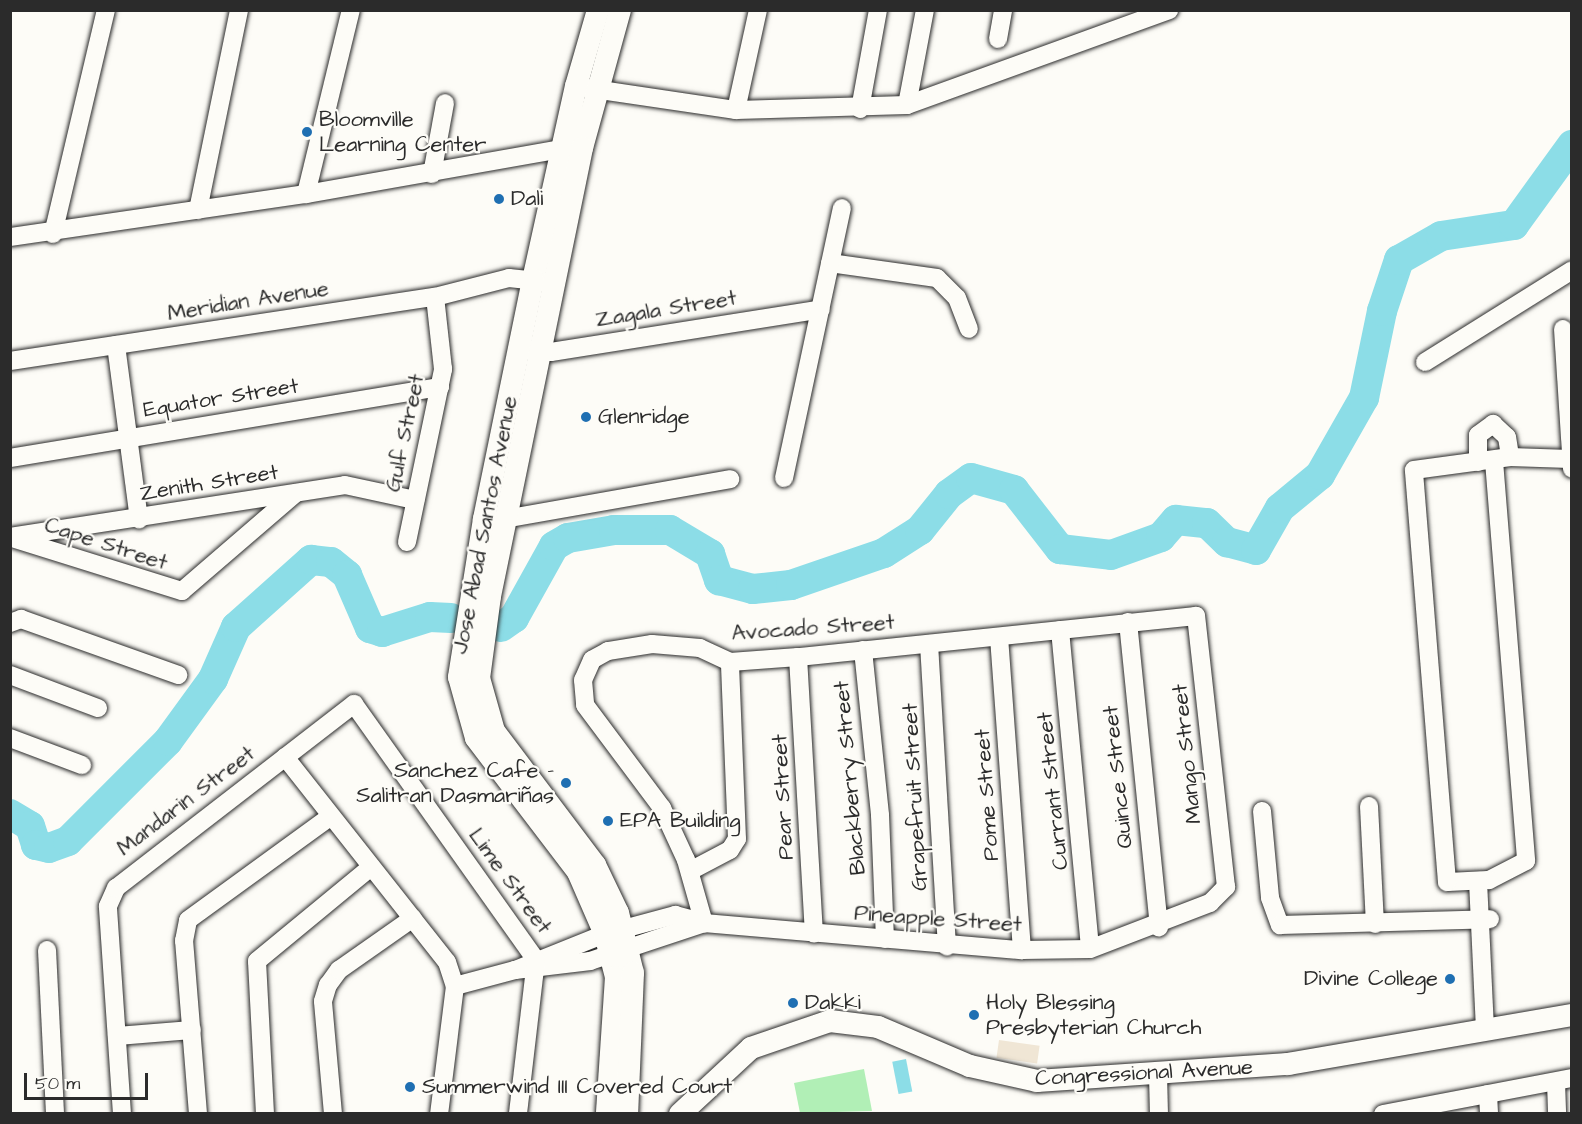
<!DOCTYPE html>
<html>
<head>
<meta charset="utf-8">
<style>
  body { margin:0 }
  #map { position:relative; width:1582px; height:1124px; overflow:hidden; background:#fdfcf7; font-family:"Architects Daughter",sans-serif }
  div>[style] { position:absolute }
  [style*='--x'] { left:calc(var(--x)*1px); top:calc(var(--y)*1px); width:calc(var(--w)*1px); rotate:calc(var(--a)*1deg) }
  .built>* { inset:0; background:#f0e6d5; transform-origin:0 0 }
  .green>* { inset:0; background:#b1efb6 }
  .water>* { inset:0; background:#8cdde7; transform-origin:0 0 }
  .river>* { height:30px; margin:-15px; padding:0 15px; transform-origin:15px; border-radius:15px; background:#8cdde7 }
  .roads { filter:drop-shadow(0 0 2px #2b2b2b) drop-shadow(0 0 2px #2b2b2b) }
  .minor>* { height:18px; margin:-9px; padding:0 9px; transform-origin:9px; border-radius:9px; background:#fdfcf7 }
  .major>* { height:22px; margin:-11px; padding:0 11px; transform-origin:11px; border-radius:11px; background:#fdfcf7 }
  .dots>* { width:16px; height:16px; translate:-50% -50%; box-sizing:border-box; border:3px solid #fdfcf7; border-radius:50% }
  span { translate:-50% -50%; white-space:nowrap; text-align:center; line-height:1.15; -webkit-text-stroke:4.5px #fdfcf7; paint-order:stroke }
  .poi-label { font-size:22px; color:#2b2b2b }
  .left { translate:0 -50%; text-align:left }
  .right { translate:-100% -50%; text-align:right }
  .street-label { font-size:22px; color:#2b2b2b }
  .frame { position:absolute; inset:0; border:12px solid #2b2b2b; pointer-events:none }
  .scale { position:absolute; left:24px; top:1073px; width:124px; height:27px; box-sizing:border-box; border:3px solid #2b2b2b; border-top:0; padding-left:8px; font-size:18px; line-height:21px; white-space:nowrap; color:#2b2b2b; -webkit-text-stroke:4px #fdfcf7; paint-order:stroke }
</style>
</head>
<body>
<div id="map">
  <div class="built">
    <div style="left:999px;top:1040px;width:41px;height:18px;rotate:8deg"></div>
  </div>
  <div class="green">
    <div style="clip-path:polygon(864px 1069px,872px 1111px,800px 1113px,794px 1083px)"></div>
  </div>
  <div class="water">
    <div style="left:906px;top:1059px;width:33px;height:14px;rotate:79deg"></div>
  </div>
  <div class="river">
    <div style="--x:501;--y:627;--w:16;--a:-35"></div>
    <div style="--x:514;--y:618;--w:82;--a:-60.9"></div>
    <div style="--x:554;--y:546;--w:16;--a:-30"></div>
    <div style="--x:568;--y:538;--w:47;--a:-9.9"></div>
    <div style="--x:614;--y:530;--w:56;--a:0"></div>
    <div style="--x:670;--y:530;--w:47;--a:31"></div>
    <div style="--x:710;--y:554;--w:28;--a:71"></div>
    <div style="--x:719;--y:580;--w:35;--a:15"></div>
    <div style="--x:753;--y:589;--w:38;--a:-6"></div>
    <div style="--x:791;--y:585;--w:98;--a:-19"></div>
    <div style="--x:884;--y:553;--w:43;--a:-32.6"></div>
    <div style="--x:920;--y:530;--w:46;--a:-51.1"></div>
    <div style="--x:949;--y:494;--w:27;--a:-36"></div>
    <div style="--x:971;--y:478;--w:45;--a:15.6"></div>
    <div style="--x:1014;--y:490;--w:75;--a:52.1"></div>
    <div style="--x:1060;--y:549;--w:51;--a:6.7"></div>
    <div style="--x:1111;--y:555;--w:53;--a:-19.8"></div>
    <div style="--x:1161;--y:537;--w:23;--a:-49"></div>
    <div style="--x:1176;--y:520;--w:31;--a:6"></div>
    <div style="--x:1207;--y:523;--w:28;--a:44"></div>
    <div style="--x:1227;--y:542;--w:30;--a:15"></div>
    <div style="--x:1256;--y:550;--w:48;--a:-60.3"></div>
    <div style="--x:1280;--y:508;--w:52;--a:-39.5"></div>
    <div style="--x:1320;--y:475;--w:89;--a:-60.3"></div>
    <div style="--x:1364;--y:398;--w:89;--a:-78.3"></div>
    <div style="--x:1382;--y:311;--w:54;--a:-71.6"></div>
    <div style="--x:1399;--y:260;--w:48;--a:-29.7"></div>
    <div style="--x:1441;--y:236;--w:74;--a:-8.6"></div>
    <div style="--x:1514;--y:225;--w:99;--a:-54.1"></div>
    <div style="--x:10;--y:814;--w:23;--a:31"></div>
    <div style="--x:30;--y:826;--w:20;--a:72"></div>
    <div style="--x:36;--y:845;--w:13;--a:13"></div>
    <div style="--x:49;--y:848;--w:20;--a:-20"></div>
    <div style="--x:68;--y:841;--w:141;--a:-45"></div>
    <div style="--x:168;--y:741;--w:77;--a:-54"></div>
    <div style="--x:213;--y:679;--w:57;--a:-66.1"></div>
    <div style="--x:236;--y:627;--w:101;--a:-41.8"></div>
    <div style="--x:311;--y:560;--w:20;--a:6"></div>
    <div style="--x:331;--y:562;--w:21;--a:39"></div>
    <div style="--x:347;--y:575;--w:58;--a:66.5"></div>
    <div style="--x:370;--y:628;--w:13;--a:18"></div>
    <div style="--x:382;--y:632;--w:50;--a:-17.4"></div>
    <div style="--x:430;--y:617;--w:21;--a:3"></div>
  </div>
  <div class="roads">
    <div class="minor">
      <div style="--x:998;--y:39;--w:29;--a:-80"></div>
      <div style="--x:587;--y:88;--w:151;--a:8.4"></div>
      <div style="--x:736;--y:110;--w:171;--a:-1.7"></div>
      <div style="--x:907;--y:105;--w:279;--a:-19.9"></div>
      <div style="--x:907;--y:105;--w:97;--a:-79.3"></div>
      <div style="--x:860;--y:109;--w:101;--a:-79.7"></div>
      <div style="--x:736;--y:110;--w:102;--a:-77.6"></div>
      <div style="--x:432;--y:174;--w:72;--a:-79.6"></div>
      <div style="--x:306;--y:194;--w:189;--a:-76.3"></div>
      <div style="--x:198;--y:210;--w:204;--a:-78.4"></div>
      <div style="--x:53;--y:234;--w:230;--a:-76.7"></div>
      <div style="--x:10;--y:237;--w:299;--a:-8.3"></div>
      <div style="--x:306;--y:194;--w:271;--a:-10"></div>
      <div style="--x:830;--y:263;--w:108;--a:8"></div>
      <div style="--x:937;--y:278;--w:28;--a:45"></div>
      <div style="--x:957;--y:298;--w:33;--a:69"></div>
      <div style="--x:1563;--y:329;--w:140;--a:86.3"></div>
      <div style="--x:116;--y:345;--w:176;--a:82.5"></div>
      <div style="--x:529;--y:349;--w:22;--a:8"></div>
      <div style="--x:551;--y:352;--w:273;--a:-9"></div>
      <div style="--x:10;--y:361;--w:430;--a:-8.6"></div>
      <div style="--x:435;--y:297;--w:76;--a:-14.4"></div>
      <div style="--x:509;--y:278;--w:38;--a:6"></div>
      <div style="--x:1425;--y:362;--w:173;--a:-32"></div>
      <div style="--x:10;--y:458;--w:436;--a:-9.4"></div>
      <div style="--x:1494;--y:461;--w:401;--a:85.4"></div>
      <div style="--x:1526;--y:861;--w:42;--a:152.8"></div>
      <div style="--x:1489;--y:880;--w:42;--a:177.3"></div>
      <div style="--x:1447;--y:882;--w:413;--a:-94.6"></div>
      <div style="--x:1414;--y:470;--w:97;--a:-7.7"></div>
      <div style="--x:1510;--y:457;--w:60;--a:1.9"></div>
      <div style="--x:1478;--y:462;--w:27;--a:-90"></div>
      <div style="--x:1478;--y:435;--w:19;--a:-36"></div>
      <div style="--x:1493;--y:424;--w:19;--a:43"></div>
      <div style="--x:1507;--y:437;--w:20;--a:81"></div>
      <div style="--x:784;--y:478;--w:276;--a:-77.9"></div>
      <div style="--x:493;--y:521;--w:241;--a:-10"></div>
      <div style="--x:10;--y:537;--w:339;--a:-8.8"></div>
      <div style="--x:345;--y:485;--w:72;--a:12.1"></div>
      <div style="--x:15;--y:539;--w:175;--a:17.3"></div>
      <div style="--x:182;--y:591;--w:150;--a:-40.7"></div>
      <div style="--x:407;--y:542;--w:177;--a:-78.2"></div>
      <div style="--x:443;--y:369;--w:72;--a:-96.3"></div>
      <div style="--x:1128;--y:622;--w:307;--a:84.2"></div>
      <div style="--x:10;--y:623;--w:12;--a:-20"></div>
      <div style="--x:21;--y:619;--w:167;--a:19.6"></div>
      <div style="--x:1060;--y:630;--w:320;--a:84.6"></div>
      <div style="--x:999;--y:637;--w:314;--a:85.8"></div>
      <div style="--x:929;--y:644;--w:303;--a:86.6"></div>
      <div style="--x:863;--y:650;--w:166;--a:84.1"></div>
      <div style="--x:880;--y:815;--w:124;--a:87.7"></div>
      <div style="--x:798;--y:657;--w:277;--a:86.7"></div>
      <div style="--x:10;--y:675;--w:94;--a:20.6"></div>
      <div style="--x:10;--y:738;--w:77;--a:20.6"></div>
      <div style="--x:285;--y:757;--w:261;--a:51.7"></div>
      <div style="--x:447;--y:962;--w:25;--a:72"></div>
      <div style="--x:455;--y:986;--w:129;--a:97.1"></div>
      <div style="--x:1369;--y:806;--w:118;--a:87.1"></div>
      <div style="--x:1262;--y:811;--w:87;--a:84.7"></div>
      <div style="--x:1270;--y:898;--w:29;--a:70"></div>
      <div style="--x:1280;--y:925;--w:210;--a:-1.6"></div>
      <div style="--x:690;--y:871;--w:45;--a:-27.7"></div>
      <div style="--x:730;--y:850;--w:13;--a:-58"></div>
      <div style="--x:737;--y:839;--w:177;--a:-92.3"></div>
      <div style="--x:1478;--y:881;--w:149;--a:87.3"></div>
      <div style="--x:47;--y:950;--w:164;--a:87.2"></div>
      <div style="--x:515;--y:970;--w:97;--a:-21.8"></div>
      <div style="--x:605;--y:934;--w:73;--a:-15.2"></div>
      <div style="--x:675;--y:915;--w:30;--a:15"></div>
      <div style="--x:704;--y:923;--w:319;--a:4.9"></div>
      <div style="--x:1022;--y:950;--w:68;--a:-0.8"></div>
      <div style="--x:1090;--y:949;--w:129;--a:-21"></div>
      <div style="--x:1210;--y:903;--w:23;--a:-45"></div>
      <div style="--x:1226;--y:887;--w:273;--a:-96.3"></div>
      <div style="--x:1196;--y:616;--w:400;--a:174.1"></div>
      <div style="--x:798;--y:657;--w:68;--a:175.8"></div>
      <div style="--x:730;--y:662;--w:33;--a:-155"></div>
      <div style="--x:700;--y:648;--w:48;--a:-175.2"></div>
      <div style="--x:652;--y:644;--w:45;--a:171"></div>
      <div style="--x:608;--y:651;--w:18;--a:151"></div>
      <div style="--x:592;--y:660;--w:22;--a:114"></div>
      <div style="--x:583;--y:680;--w:25;--a:85"></div>
      <div style="--x:585;--y:705;--w:129;--a:53.2"></div>
      <div style="--x:662;--y:808;--w:57;--a:65.2"></div>
      <div style="--x:686;--y:860;--w:66;--a:74.1"></div>
      <div style="--x:455;--y:986;--w:62;--a:-14.9"></div>
      <div style="--x:515;--y:970;--w:76;--a:-6.8"></div>
      <div style="--x:590;--y:961;--w:120;--a:-18.4"></div>
      <div style="--x:117;--y:1036;--w:75;--a:-4.6"></div>
      <div style="--x:1158;--y:1074;--w:40;--a:88.6"></div>
      <div style="--x:1556;--y:1082;--w:32;--a:88"></div>
      <div style="--x:1488;--y:1094;--w:20;--a:87"></div>
      <div style="--x:122;--y:1114;--w:208;--a:-93.9"></div>
      <div style="--x:108;--y:906;--w:20;--a:-66"></div>
      <div style="--x:116;--y:888;--w:301;--a:-37.7"></div>
      <div style="--x:354;--y:704;--w:314;--a:54.6"></div>
      <div style="--x:536;--y:960;--w:155;--a:96.7"></div>
      <div style="--x:198;--y:1114;--w:174;--a:-94.6"></div>
      <div style="--x:184;--y:941;--w:21;--a:-79"></div>
      <div style="--x:188;--y:920;--w:175;--a:-36"></div>
      <div style="--x:265;--y:1114;--w:153;--a:-93"></div>
      <div style="--x:257;--y:961;--w:148;--a:-39.5"></div>
      <div style="--x:333;--y:1114;--w:113;--a:-95.1"></div>
      <div style="--x:323;--y:1001;--w:17;--a:-73"></div>
      <div style="--x:328;--y:985;--w:19;--a:-54"></div>
      <div style="--x:339;--y:970;--w:90;--a:-35.1"></div>
      <div style="--x:1383;--y:1114;--w:192;--a:-10.8"></div>
    </div>
    <div class="major">
      <div style="--x:598;--y:10;--w:79;--a:106.1"></div>
      <div style="--x:576;--y:86;--w:199;--a:102.5"></div>
      <div style="--x:533;--y:280;--w:244;--a:101.6"></div>
      <div style="--x:484;--y:519;--w:160;--a:99"></div>
      <div style="--x:459;--y:677;--w:63;--a:74.4"></div>
      <div style="--x:476;--y:738;--w:168;--a:52.7"></div>
      <div style="--x:578;--y:872;--w:68;--a:66.5"></div>
      <div style="--x:605;--y:934;--w:44;--a:75.7"></div>
      <div style="--x:616;--y:977;--w:137;--a:93.8"></div>
      <div style="--x:620;--y:10;--w:143;--a:105.4"></div>
      <div style="--x:582;--y:148;--w:457;--a:101.6"></div>
      <div style="--x:490;--y:596;--w:83;--a:97.6"></div>
      <div style="--x:479;--y:678;--w:55;--a:74.2"></div>
      <div style="--x:494;--y:731;--w:168;--a:53"></div>
      <div style="--x:595;--y:865;--w:53;--a:64.4"></div>
      <div style="--x:618;--y:913;--w:62;--a:76"></div>
      <div style="--x:633;--y:973;--w:141;--a:92.4"></div>
      <div style="--x:680;--y:1114;--w:97;--a:-42.9"></div>
      <div style="--x:751;--y:1048;--w:83;--a:-18.9"></div>
      <div style="--x:830;--y:1021;--w:48;--a:7.1"></div>
      <div style="--x:878;--y:1027;--w:100;--a:23"></div>
      <div style="--x:970;--y:1066;--w:69;--a:12.6"></div>
      <div style="--x:1037;--y:1081;--w:252;--a:-3.9"></div>
      <div style="--x:1288;--y:1064;--w:288;--a:-9.8"></div>
    </div>
  </div>
  <div class="dots">
    <div style="left:307px;top:132px;background:#1f6fb2"></div>
    <div style="left:499px;top:199px;background:#1f6fb2"></div>
    <div style="left:586px;top:417px;background:#1f6fb2"></div>
    <div style="left:566px;top:783px;background:#1f6fb2"></div>
    <div style="left:608px;top:821px;background:#1f6fb2"></div>
    <div style="left:1450px;top:979px;background:#1f6fb2"></div>
    <div style="left:793px;top:1003px;background:#1f6fb2"></div>
    <div style="left:974px;top:1015px;background:#1f6fb2"></div>
    <div style="left:410px;top:1087px;background:#1f6fb2"></div>
  </div>
  <div class="poi-label">
    <span class="left" style="left:319px;top:132px">Bloomville<br>Learning Center</span>
    <span class="left" style="left:511px;top:199px">Dali</span>
    <span class="left" style="left:598px;top:417px">Glenridge</span>
    <span class="right" style="left:554px;top:783px">Sanchez Cafe -<br>Salitran Dasmariñas</span>
    <span class="left" style="left:620px;top:821px">EPA Building</span>
    <span class="right" style="left:1438px;top:979px">Divine College</span>
    <span class="left" style="left:986px;top:1015px">Holy Blessing<br>Presbyterian Church</span>
    <span class="left" style="left:805px;top:1003px">Dakki</span>
    <span class="left" style="left:422px;top:1087px">Summerwind III Covered Court</span>
  </div>
  <div class="street-label">
    <span style="left:248px;top:301px;rotate:-9deg">Meridian Avenue</span>
    <span style="left:666px;top:309px;rotate:-9deg">Zagala Street</span>
    <span style="left:221px;top:398px;rotate:-9deg">Equator Street</span>
    <span style="left:405px;top:433px;rotate:-78deg">Gulf Street</span>
    <span style="left:209px;top:483px;rotate:-9deg">Zenith Street</span>
    <span style="left:485px;top:525px;rotate:-79deg">Jose Abad Santos Avenue</span>
    <span style="left:106px;top:544px;rotate:18deg">Cape Street</span>
    <span style="left:813px;top:628px;rotate:-4deg">Avocado Street</span>
    <span style="left:1187px;top:754px;rotate:-96deg">Mango Street</span>
    <span style="left:1118px;top:777px;rotate:-96deg">Quince Street</span>
    <span style="left:850px;top:778px;rotate:-95deg">Blackberry Street</span>
    <span style="left:1053px;top:791px;rotate:-96deg">Currant Street</span>
    <span style="left:987px;top:795px;rotate:-94deg">Pome Street</span>
    <span style="left:783px;top:797px;rotate:-93deg">Pear Street</span>
    <span style="left:915px;top:797px;rotate:-93deg">Grapefruit Street</span>
    <span style="left:186px;top:801px;rotate:-37deg">Mandarin Street</span>
    <span style="left:510px;top:881px;rotate:54deg">Lime Street</span>
    <span style="left:938px;top:919px;rotate:4deg">Pineapple Street</span>
    <span style="left:1144px;top:1073px;rotate:-3deg">Congressional Avenue</span>
  </div>
  <div class="frame"></div>
  <div class="scale">50 m</div>
</div>
</body>
</html>
